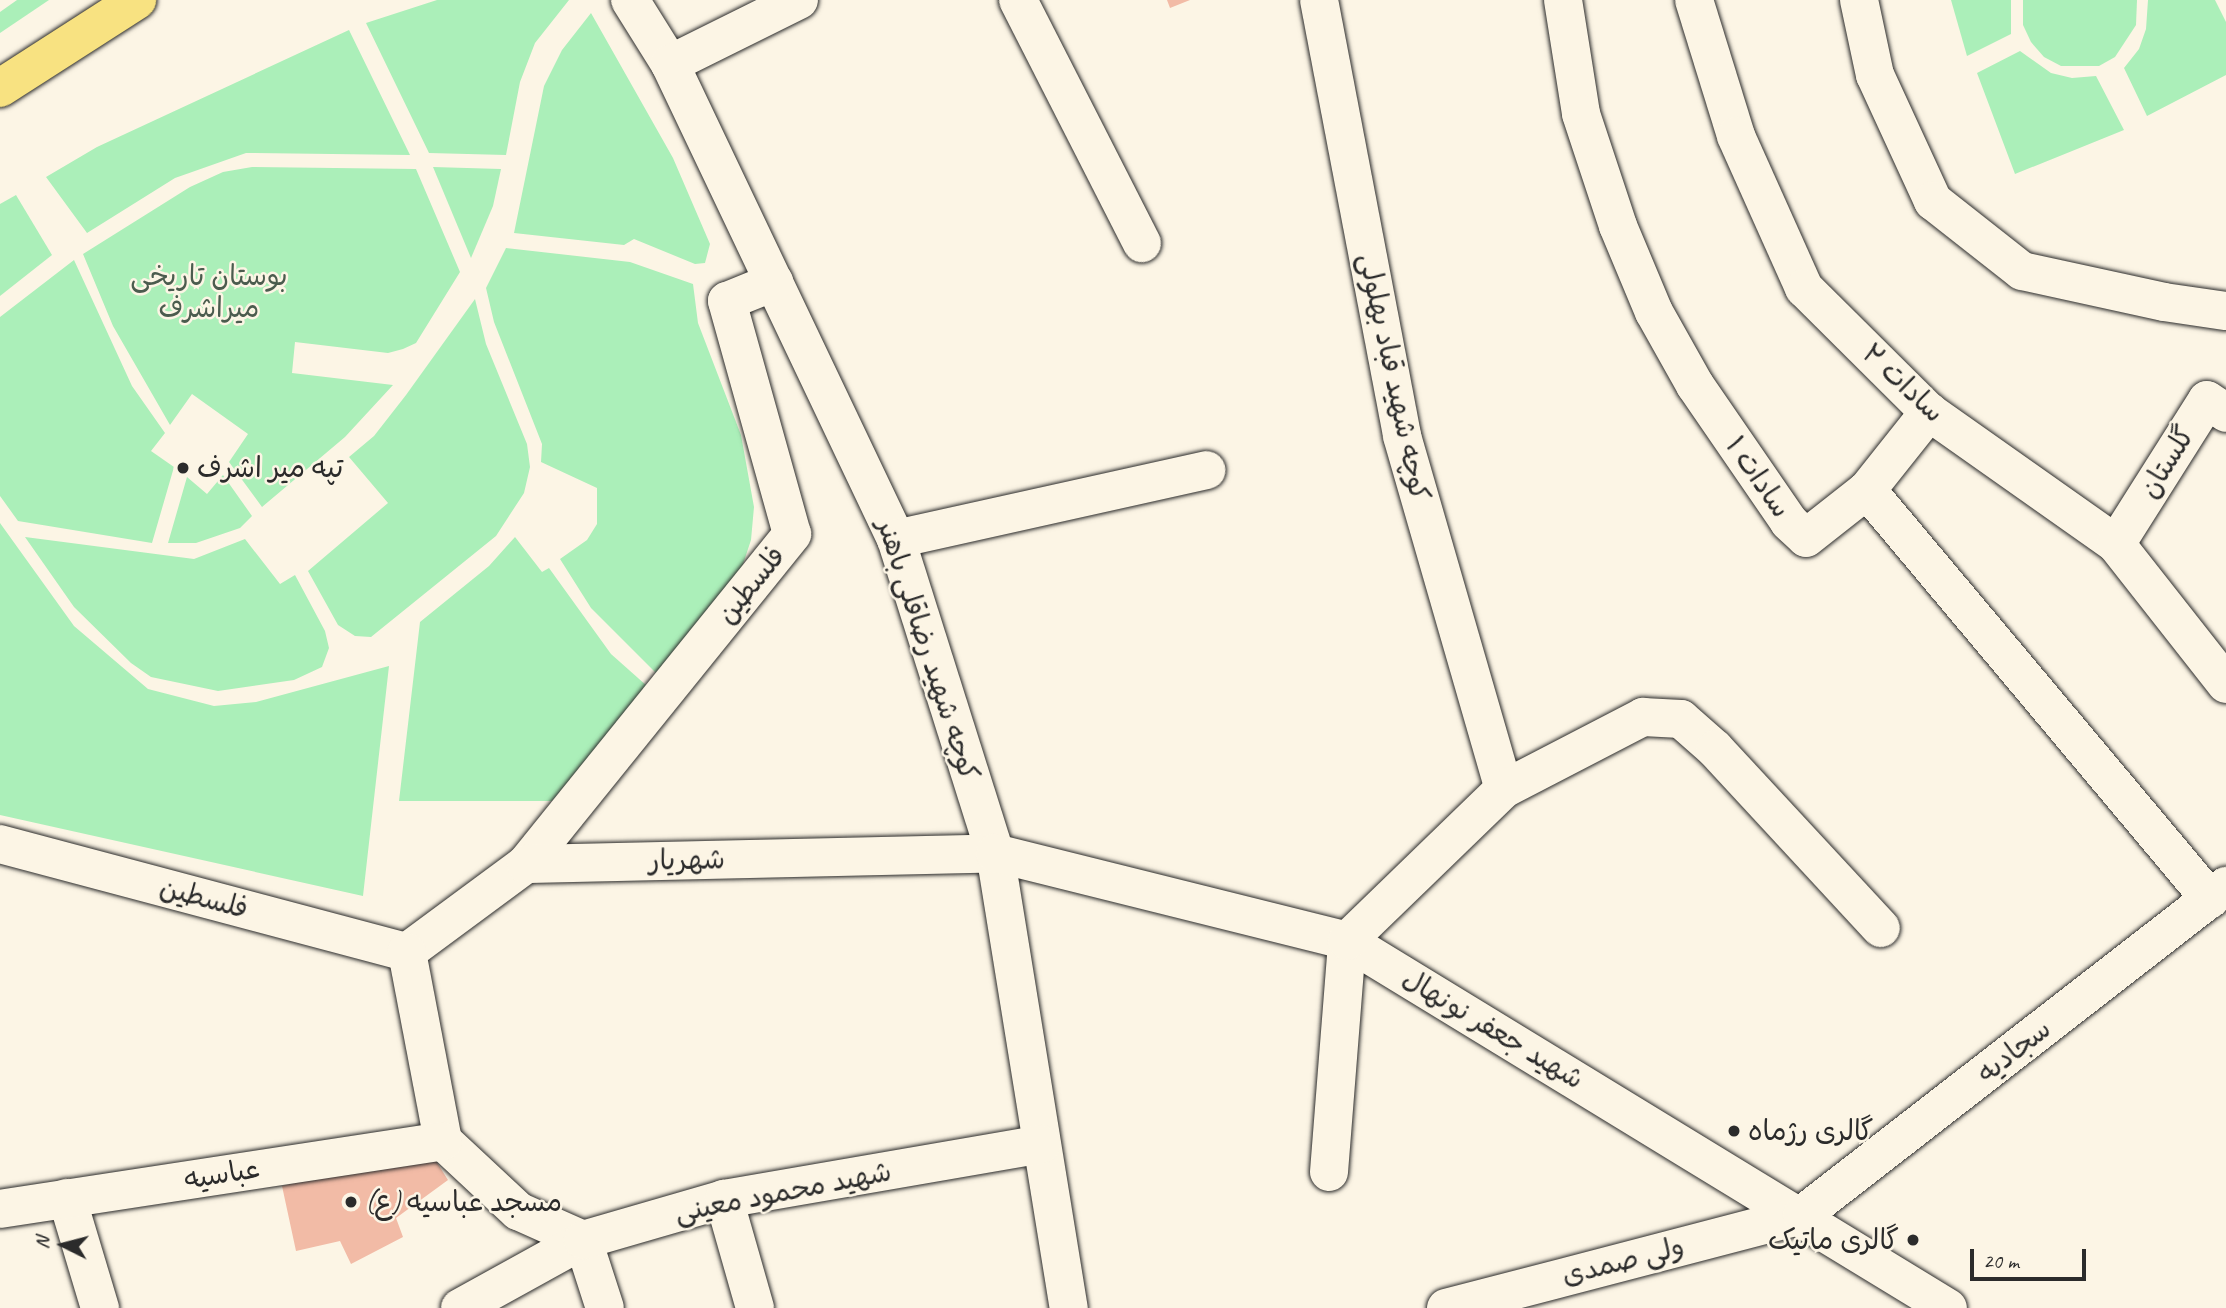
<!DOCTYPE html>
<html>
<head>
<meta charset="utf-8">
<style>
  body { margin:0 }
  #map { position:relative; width:2226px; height:1308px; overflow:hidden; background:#fcf5e5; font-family:Caveat,"Playpen Sans Arabic",sans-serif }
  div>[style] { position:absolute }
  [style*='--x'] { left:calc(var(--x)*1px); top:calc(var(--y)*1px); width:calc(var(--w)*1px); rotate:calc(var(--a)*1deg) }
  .green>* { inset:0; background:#abefb9 }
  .building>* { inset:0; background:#f2bba6 }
  .roads { filter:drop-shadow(0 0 2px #2b2b2b) drop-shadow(0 0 2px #2b2b2b) }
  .minor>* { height:38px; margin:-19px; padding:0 19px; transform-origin:19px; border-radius:19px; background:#fcf5e5 }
  .major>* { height:38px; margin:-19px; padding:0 19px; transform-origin:19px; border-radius:19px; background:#f8e281 }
  .dots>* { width:19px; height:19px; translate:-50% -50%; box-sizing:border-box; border:4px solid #fcf5e5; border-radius:50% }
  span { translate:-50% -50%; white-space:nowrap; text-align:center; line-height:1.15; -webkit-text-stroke:5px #fcf5e5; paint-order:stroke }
  .park-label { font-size:28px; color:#4b5c4e }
  .street-label { font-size:28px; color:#2b2b2b }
  .poi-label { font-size:28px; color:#2b2b2b }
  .left { translate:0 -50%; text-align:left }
  .right { translate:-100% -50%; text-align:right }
  .north { position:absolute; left:28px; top:1210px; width:70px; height:70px; -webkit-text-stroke:5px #fcf5e5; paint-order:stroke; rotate:276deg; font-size:19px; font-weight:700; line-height:28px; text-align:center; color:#2b2b2b }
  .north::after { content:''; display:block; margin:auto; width:24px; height:32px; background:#2b2b2b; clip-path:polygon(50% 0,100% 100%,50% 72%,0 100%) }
  .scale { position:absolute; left:1970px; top:1249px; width:116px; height:32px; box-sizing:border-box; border:4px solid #2b2b2b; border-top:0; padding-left:9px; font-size:21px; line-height:24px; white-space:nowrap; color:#2b2b2b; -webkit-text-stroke:5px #fcf5e5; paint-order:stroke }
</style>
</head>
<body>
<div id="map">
  <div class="green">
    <div style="clip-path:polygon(17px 0,49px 0,0 33px,0 12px)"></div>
    <div style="clip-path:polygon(437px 0,569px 0,535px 43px,520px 82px,506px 155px,429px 153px,366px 23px)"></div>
    <div style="clip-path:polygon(1951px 0,2011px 0,2011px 34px,1967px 56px)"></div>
    <div style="clip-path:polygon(2023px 0,2137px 0,2136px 25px,2115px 57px,2099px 66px,2061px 66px,2044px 57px,2031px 42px,2023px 25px)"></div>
    <div style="clip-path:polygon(2148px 0,2215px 0,2226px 22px,2226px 75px,2147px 116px,2124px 68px,2139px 49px,2146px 29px)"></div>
    <div style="clip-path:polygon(591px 13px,673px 158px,710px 244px,705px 263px,695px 264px,634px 239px,624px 245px,514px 233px,544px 86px,562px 50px)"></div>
    <div style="clip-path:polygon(349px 30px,410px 155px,246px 153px,175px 178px,87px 233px,46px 177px,97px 147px)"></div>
    <div style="clip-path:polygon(2020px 51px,2051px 73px,2072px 78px,2096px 76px,2124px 130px,2015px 174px,1977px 73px)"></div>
    <div style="clip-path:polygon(252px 167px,416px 169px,460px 272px,416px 343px,403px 349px,388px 353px,295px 342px,292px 373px,393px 385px,345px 437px,262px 507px,229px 462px,248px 434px,192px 394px,170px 425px,113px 326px,83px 254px,190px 187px,223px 172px)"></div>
    <div style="clip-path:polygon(433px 167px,501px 169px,493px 206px,471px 258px)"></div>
    <div style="clip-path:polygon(16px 195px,52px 255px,0 296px,0 204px)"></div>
    <div style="clip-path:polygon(506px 248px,630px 262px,693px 284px,698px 323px,741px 435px,754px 507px,751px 540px,741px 570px,657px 674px,591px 608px,560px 559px,587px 540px,597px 524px,597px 488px,541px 462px,542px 444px,494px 322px,486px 288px)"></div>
    <div style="clip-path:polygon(74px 260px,132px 386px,165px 433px,151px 451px,174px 467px,152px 543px,18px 521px,0 496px,0 317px)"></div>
    <div style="clip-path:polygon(475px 299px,486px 344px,527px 444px,530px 467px,524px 493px,496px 536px,371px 637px,355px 636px,338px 625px,308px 571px,388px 503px,349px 457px,374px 436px,406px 395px)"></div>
    <div style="clip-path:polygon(223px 475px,252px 516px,240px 528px,196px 543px,168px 543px,187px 477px,207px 494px)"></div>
    <div style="clip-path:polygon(0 523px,74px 626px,148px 689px,214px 706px,256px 702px,389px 666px,363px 896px,0 815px)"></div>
    <div style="clip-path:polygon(25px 537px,194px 559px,245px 539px,280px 584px,295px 575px,325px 631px,329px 648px,322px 667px,294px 680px,218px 691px,151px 677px,131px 663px,74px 607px)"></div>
    <div style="clip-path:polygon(515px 537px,542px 572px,549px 568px,611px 654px,647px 686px,552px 801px,399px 801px,420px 622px,489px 566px)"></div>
  </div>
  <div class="building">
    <div style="clip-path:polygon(1167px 0,1190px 0,1170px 8px)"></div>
    <div style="clip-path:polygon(380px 1160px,436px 1161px,448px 1180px,396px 1218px,403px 1237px,351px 1264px,340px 1241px,296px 1251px,282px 1186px)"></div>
  </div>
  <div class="roads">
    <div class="minor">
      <div style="--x:630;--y:0;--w:75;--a:58"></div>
      <div style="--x:670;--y:64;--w:526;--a:64.56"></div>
      <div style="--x:896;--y:539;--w:329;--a:72.5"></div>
      <div style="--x:995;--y:853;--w:461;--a:80.8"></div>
      <div style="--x:1018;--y:0;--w:273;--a:63"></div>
      <div style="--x:1319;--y:0;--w:444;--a:79.2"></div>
      <div style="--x:1402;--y:436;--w:367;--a:73.9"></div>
      <div style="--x:1563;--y:0;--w:115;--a:81"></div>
      <div style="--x:1581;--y:114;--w:118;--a:71.7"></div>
      <div style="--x:1618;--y:226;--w:93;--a:67.3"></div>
      <div style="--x:1654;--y:312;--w:84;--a:60.7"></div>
      <div style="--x:1695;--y:385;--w:166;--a:55.5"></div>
      <div style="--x:1789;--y:522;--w:23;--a:43"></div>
      <div style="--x:1806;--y:538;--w:78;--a:-38.2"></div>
      <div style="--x:1867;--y:490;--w:534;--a:50.02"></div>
      <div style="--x:1694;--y:0;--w:142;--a:72.8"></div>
      <div style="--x:1736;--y:136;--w:167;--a:65.9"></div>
      <div style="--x:1804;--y:288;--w:176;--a:44.8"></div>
      <div style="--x:1929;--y:412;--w:229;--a:35.2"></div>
      <div style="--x:2116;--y:544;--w:178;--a:51.8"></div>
      <div style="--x:1859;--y:0;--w:77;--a:78"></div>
      <div style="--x:1875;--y:75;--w:139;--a:65.3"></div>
      <div style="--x:1933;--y:201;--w:113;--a:38.2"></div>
      <div style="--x:2022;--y:271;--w:145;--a:12.3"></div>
      <div style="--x:2164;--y:302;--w:63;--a:8.3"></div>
      <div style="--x:670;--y:64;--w:144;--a:-26.4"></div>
      <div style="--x:1867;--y:490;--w:100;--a:-51.5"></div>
      <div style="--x:896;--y:539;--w:318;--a:-12.5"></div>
      <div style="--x:2116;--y:544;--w:170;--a:-57.7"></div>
      <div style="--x:2207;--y:400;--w:23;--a:34"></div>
      <div style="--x:0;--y:844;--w:421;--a:14.9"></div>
      <div style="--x:526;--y:864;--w:424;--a:-51.1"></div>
      <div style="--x:792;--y:534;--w:242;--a:-105.6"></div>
      <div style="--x:727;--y:301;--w:51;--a:-22"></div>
      <div style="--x:407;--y:952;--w:148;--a:-36.5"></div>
      <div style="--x:526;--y:864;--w:469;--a:-1.3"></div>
      <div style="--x:995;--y:853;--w:363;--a:14"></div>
      <div style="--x:1347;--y:941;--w:704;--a:31.41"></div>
      <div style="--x:407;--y:952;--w:192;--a:79.2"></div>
      <div style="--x:443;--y:1141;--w:103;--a:43"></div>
      <div style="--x:518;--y:1211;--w:71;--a:24"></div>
      <div style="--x:583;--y:1240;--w:71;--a:72.1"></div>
      <div style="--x:1329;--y:1172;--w:232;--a:-85.5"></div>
      <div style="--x:1347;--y:941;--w:219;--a:-44.1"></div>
      <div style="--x:1504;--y:789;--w:157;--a:-27.4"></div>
      <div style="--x:1643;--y:717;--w:38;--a:3"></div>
      <div style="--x:1681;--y:719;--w:45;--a:41.4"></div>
      <div style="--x:1715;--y:749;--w:244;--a:47.2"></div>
      <div style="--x:67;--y:1198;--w:115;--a:73.3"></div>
      <div style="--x:724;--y:1199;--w:113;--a:74.1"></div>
      <div style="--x:0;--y:1209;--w:448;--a:-8.7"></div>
      <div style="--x:460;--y:1308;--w:141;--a:-28.9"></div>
      <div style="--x:583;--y:1240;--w:147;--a:-16.2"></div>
      <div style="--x:724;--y:1199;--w:322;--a:-9.8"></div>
      <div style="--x:1446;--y:1308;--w:368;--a:-14.6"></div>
      <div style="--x:1802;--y:1215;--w:537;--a:-37.81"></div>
    </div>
    <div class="major">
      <div style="--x:0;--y:88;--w:163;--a:-32.7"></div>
    </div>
  </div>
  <div class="dots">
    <div style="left:183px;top:468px;background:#2b2b2b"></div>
    <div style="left:1734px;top:1131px;background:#2b2b2b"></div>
    <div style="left:351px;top:1202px;background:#2b2b2b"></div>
    <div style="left:1913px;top:1240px;background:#2b2b2b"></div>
  </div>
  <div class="park-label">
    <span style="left:209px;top:292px">بوستان تاریخی<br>میراشرف</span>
  </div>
  <div class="street-label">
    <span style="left:1394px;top:377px;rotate:78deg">کوچه شهید قباد بهلولی</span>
    <span style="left:1903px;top:383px;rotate:43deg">سادات ۲</span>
    <span style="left:2167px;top:462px;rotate:-58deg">گلستان</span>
    <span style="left:1758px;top:477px;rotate:55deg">سادات ۱</span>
    <span style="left:751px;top:585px;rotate:-51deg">فلسطین</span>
    <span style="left:928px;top:650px;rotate:72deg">کوچه شهید رضاقلی باهنر</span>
    <span style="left:687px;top:860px;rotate:-1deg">شهریار</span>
    <span style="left:204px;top:898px;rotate:15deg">فلسطین</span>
    <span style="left:1493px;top:1029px;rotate:31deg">شهید جعفر نونهال</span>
    <span style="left:2014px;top:1051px;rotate:-38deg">سجادیه</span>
    <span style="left:222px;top:1174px;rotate:-9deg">عباسیه</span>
    <span style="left:783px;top:1192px;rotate:-11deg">شهید محمود معینی</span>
    <span style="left:1623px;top:1261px;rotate:-14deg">ولی صمدی</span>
  </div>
  <div class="poi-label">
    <span class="left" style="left:197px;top:468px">تپه میر اشرف</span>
    <span class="left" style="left:1748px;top:1131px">گالری رژماه</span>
    <span class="left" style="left:365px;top:1202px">مسجد عباسیه (ع)</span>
    <span class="right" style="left:1899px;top:1240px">گالری ماتیک</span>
  </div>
  <div class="north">N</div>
  <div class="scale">20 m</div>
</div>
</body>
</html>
